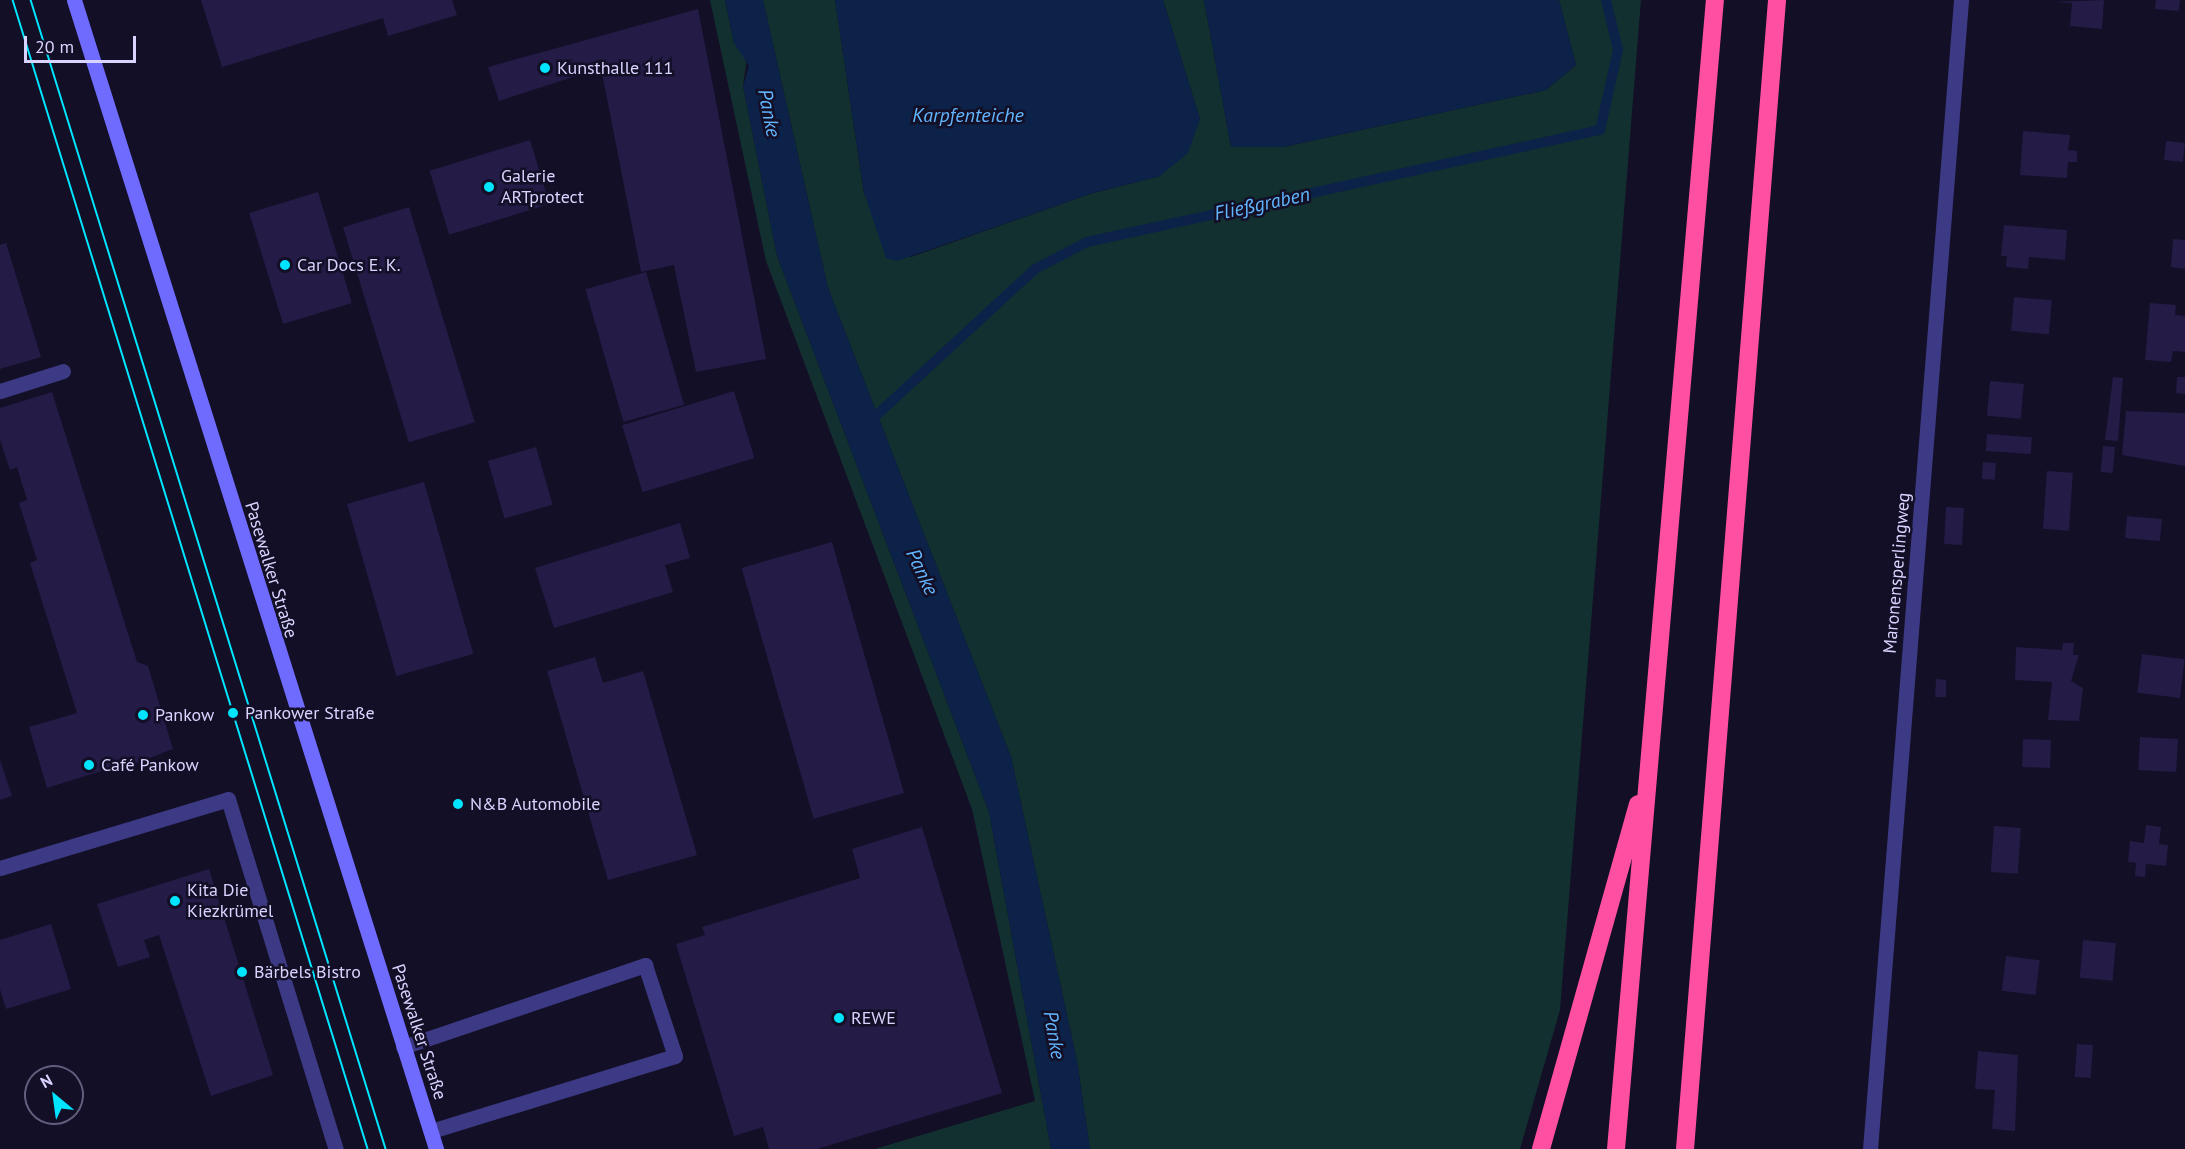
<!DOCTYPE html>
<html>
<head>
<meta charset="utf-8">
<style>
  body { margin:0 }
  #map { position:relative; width:2185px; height:1149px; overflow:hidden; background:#130f26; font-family:"PT Sans",sans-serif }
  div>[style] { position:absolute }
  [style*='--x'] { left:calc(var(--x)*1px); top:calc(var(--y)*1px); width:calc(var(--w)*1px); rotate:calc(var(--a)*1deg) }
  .green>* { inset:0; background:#12302f }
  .water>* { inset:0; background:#0c2248 }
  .stream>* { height:10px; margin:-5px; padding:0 5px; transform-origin:5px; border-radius:5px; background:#0c2248 }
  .building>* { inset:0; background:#241b47; transform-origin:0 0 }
  .lane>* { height:15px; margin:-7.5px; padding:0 7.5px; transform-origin:7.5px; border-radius:7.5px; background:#3d3a85 }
  .street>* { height:15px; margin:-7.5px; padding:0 7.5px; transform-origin:7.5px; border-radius:7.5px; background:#3d3a85 }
  .secondary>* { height:15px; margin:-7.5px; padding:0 7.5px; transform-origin:7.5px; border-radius:7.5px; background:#6f6bff }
  .highway>* { height:18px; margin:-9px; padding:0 9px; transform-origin:9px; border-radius:9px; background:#ff4fa3 }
  .tram>* { height:1.5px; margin:-0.75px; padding:0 0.75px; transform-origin:0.75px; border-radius:0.75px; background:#00e5ff }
  .dots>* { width:16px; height:16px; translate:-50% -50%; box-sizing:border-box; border:3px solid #130f26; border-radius:50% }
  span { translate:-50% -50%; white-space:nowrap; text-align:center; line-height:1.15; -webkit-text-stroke:5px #130f26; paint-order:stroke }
  .poi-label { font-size:18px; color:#d9d4ff }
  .left { translate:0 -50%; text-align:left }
  .street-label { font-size:18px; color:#d9d4ff }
  .water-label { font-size:20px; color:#62b6ff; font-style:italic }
  .north { position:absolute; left:24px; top:1065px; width:60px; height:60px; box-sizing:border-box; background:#130f26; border:2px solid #625e7d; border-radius:50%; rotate:331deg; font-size:16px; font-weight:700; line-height:24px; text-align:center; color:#d9d4ff }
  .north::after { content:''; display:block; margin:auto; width:21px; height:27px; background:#00e5ff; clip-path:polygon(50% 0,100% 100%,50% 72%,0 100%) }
  .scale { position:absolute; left:24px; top:36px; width:112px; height:27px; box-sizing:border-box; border:3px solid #d9d4ff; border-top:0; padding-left:8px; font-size:18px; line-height:21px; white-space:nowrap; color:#d9d4ff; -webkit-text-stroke:4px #130f26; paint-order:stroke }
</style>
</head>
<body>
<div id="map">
  <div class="green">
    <div style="clip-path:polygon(710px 0,725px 0,734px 43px,747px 58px,743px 86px,777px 256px,989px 812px,1051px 1149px,875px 1149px,1035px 1101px,972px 809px,766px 261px)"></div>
    <div style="clip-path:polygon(763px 0,835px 0,864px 194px,911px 257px,1093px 193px,1160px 176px,1200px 119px,1163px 0,1204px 0,1231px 147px,1283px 147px,1546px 90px,1576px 65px,1559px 0,1641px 0,1560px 1010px,1520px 1149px,1090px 1149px,1077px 1061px,1011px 757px,828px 288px)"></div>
  </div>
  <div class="water">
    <div style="clip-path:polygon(725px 0,763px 0,828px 288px,1011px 757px,1077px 1061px,1090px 1149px,1051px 1149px,989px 812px,777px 256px,743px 86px,749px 66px,734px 43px)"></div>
    <div style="clip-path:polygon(835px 0,1163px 0,1200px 119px,1188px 153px,1160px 176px,1093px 193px,897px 261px,886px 258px,864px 193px)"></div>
    <div style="clip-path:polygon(1204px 0,1559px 0,1576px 65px,1546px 90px,1283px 147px,1231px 147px)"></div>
  </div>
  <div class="stream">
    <div style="--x:867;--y:424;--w:229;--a:-42.7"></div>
    <div style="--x:1035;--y:269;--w:59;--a:-27.4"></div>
    <div style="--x:1087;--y:242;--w:525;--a:-12.32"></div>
    <div style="--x:1600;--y:130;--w:82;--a:-77.3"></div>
    <div style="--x:1618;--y:50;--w:51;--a:-103.5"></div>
  </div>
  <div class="building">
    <div style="clip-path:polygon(201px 0,452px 0,457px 15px,388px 36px,383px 18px,222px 67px)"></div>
    <div style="clip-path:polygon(2104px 0,2102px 29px,2070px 26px,2072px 3px,2053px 2px)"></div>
    <div style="clip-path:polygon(2156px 0,2180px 0,2179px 11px,2155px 9px)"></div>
    <div style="clip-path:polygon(698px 9px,766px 359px,696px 372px,674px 265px,641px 272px,601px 68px,499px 101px,488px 67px)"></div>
    <div style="clip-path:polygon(2023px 131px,2070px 135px,2068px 150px,2077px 151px,2077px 162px,2068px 162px,2067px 178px,2020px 175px)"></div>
    <div style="left:530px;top:140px;width:67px;height:105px;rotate:73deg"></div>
    <div style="left:2166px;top:141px;width:19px;height:19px;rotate:6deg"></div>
    <div style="left:318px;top:192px;width:116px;height:72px;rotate:73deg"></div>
    <div style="left:409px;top:207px;width:225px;height:69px;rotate:73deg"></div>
    <div style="clip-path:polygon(2004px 225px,2067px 230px,2065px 260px,2029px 257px,2028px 269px,2006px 267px,2007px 256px,2001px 256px)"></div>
    <div style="clip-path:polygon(2173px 239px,2185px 240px,2185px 269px,2171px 267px)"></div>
    <div style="clip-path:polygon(6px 243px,41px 357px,0 369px,0 245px)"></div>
    <div style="left:646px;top:272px;width:138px;height:63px;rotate:74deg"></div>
    <div style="left:2014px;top:297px;width:38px;height:34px;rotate:5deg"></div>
    <div style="clip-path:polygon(2150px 303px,2176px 305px,2175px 315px,2185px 316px,2185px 352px,2173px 351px,2171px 362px,2145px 360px)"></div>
    <div style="clip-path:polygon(2113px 377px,2123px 378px,2118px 441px,2105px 440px)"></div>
    <div style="clip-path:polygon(2177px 377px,2185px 377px,2185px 394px,2176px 393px)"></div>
    <div style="left:1990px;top:381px;width:34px;height:35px;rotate:5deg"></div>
    <div style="left:734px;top:391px;width:70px;height:117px;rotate:73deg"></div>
    <div style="clip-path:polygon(52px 392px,137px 662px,148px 666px,173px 749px,113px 772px,111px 768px,47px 788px,29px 727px,77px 713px,30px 563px,37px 560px,19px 503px,27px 500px,17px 467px,10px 470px,0 440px,0 408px)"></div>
    <div style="clip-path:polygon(2126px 411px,2185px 413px,2185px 466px,2122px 455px)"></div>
    <div style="left:1987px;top:434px;width:45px;height:17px;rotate:4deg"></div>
    <div style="left:2103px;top:446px;width:12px;height:26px;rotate:5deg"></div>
    <div style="left:536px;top:447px;width:60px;height:50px;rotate:74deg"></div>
    <div style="left:1983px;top:462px;width:13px;height:17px;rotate:4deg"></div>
    <div style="left:2047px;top:471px;width:26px;height:58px;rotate:4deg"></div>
    <div style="left:424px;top:482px;width:179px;height:80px;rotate:74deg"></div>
    <div style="left:1946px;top:507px;width:18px;height:37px;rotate:3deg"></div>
    <div style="left:2127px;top:516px;width:35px;height:22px;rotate:5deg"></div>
    <div style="clip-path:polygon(680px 523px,690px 558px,665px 565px,673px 592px,554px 628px,535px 568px)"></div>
    <div style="left:832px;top:542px;width:261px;height:94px;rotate:74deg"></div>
    <div style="clip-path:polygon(2063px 643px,2074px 643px,2073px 655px,2079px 655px,2071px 681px,2083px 688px,2079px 721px,2048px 720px,2052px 682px,2015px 680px,2016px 647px,2062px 650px)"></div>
    <div style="left:2142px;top:654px;width:43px;height:39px;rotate:7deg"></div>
    <div style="clip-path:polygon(595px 657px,603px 683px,643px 671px,697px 855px,608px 880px,547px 671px)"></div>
    <div style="clip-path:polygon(1936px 679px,1946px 680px,1946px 697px,1935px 697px)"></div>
    <div style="left:2140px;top:737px;width:38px;height:33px;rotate:3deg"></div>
    <div style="left:2023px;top:739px;width:28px;height:28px;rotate:2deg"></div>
    <div style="clip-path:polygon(0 760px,12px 796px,0 800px)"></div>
    <div style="clip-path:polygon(2146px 825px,2161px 827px,2159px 844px,2168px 845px,2166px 866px,2146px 864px,2145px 877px,2135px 876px,2136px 863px,2128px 862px,2130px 841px,2144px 843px)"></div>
    <div style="left:1994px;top:826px;width:27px;height:46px;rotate:4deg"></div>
    <div style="clip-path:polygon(922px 827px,1002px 1093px,817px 1149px,769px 1149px,763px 1127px,734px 1136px,676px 944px,705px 935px,702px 927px,860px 878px,852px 849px)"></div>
    <div style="clip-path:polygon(209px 869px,273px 1075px,211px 1096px,159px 935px,144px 940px,150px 957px,118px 967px,97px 904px)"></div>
    <div style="clip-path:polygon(51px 924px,71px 989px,6px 1009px,0 989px,0 940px)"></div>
    <div style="left:2083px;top:940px;width:33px;height:38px;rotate:5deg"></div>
    <div style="left:2006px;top:956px;width:34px;height:35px;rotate:7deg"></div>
    <div style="left:2077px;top:1044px;width:16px;height:33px;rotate:4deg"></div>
    <div style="clip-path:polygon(1978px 1051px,2018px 1055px,2015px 1131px,1992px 1129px,1995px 1090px,1975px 1089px)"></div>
  </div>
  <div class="lane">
    <div style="--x:0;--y:391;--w:66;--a:-17.6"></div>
    <div style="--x:403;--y:1047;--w:256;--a:-18.7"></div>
    <div style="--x:645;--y:965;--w:96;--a:71.8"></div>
    <div style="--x:675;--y:1056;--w:255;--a:162.9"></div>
    <div style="--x:1870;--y:1149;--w:1153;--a:-85.47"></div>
  </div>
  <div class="street">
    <div style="--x:0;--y:868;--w:238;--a:-16.8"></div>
    <div style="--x:228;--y:799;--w:366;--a:72.9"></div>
  </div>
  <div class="secondary">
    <div style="--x:74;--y:0;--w:1205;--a:72.51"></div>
  </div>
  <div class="highway">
    <div style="--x:1541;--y:1149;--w:358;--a:-74.3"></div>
    <div style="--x:1616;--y:1149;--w:1153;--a:-85.08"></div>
    <div style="--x:1685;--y:1149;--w:1153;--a:-85.42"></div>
  </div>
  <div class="tram">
    <div style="--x:13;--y:0;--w:1203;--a:72.83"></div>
    <div style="--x:31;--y:0;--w:1203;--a:72.83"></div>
  </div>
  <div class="dots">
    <div style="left:545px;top:68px;background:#00e5ff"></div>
    <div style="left:489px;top:187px;background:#00e5ff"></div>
    <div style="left:285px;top:265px;background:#00e5ff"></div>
    <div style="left:233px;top:713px;background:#00e5ff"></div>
    <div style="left:143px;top:715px;background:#00e5ff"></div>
    <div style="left:89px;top:765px;background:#00e5ff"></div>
    <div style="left:458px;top:804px;background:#00e5ff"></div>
    <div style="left:175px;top:901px;background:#00e5ff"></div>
    <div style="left:242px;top:972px;background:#00e5ff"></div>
    <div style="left:839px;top:1018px;background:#00e5ff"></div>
  </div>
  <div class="poi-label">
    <span class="left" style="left:557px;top:68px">Kunsthalle 111</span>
    <span class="left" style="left:501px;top:187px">Galerie<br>ARTprotect</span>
    <span class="left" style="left:297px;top:265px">Car Docs E. K.</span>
    <span class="left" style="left:245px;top:713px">Pankower Straße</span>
    <span class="left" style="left:155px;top:715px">Pankow</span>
    <span class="left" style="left:101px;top:765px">Café Pankow</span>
    <span class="left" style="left:470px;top:804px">N&amp;B Automobile</span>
    <span class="left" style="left:187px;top:901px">Kita Die<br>Kiezkrümel</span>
    <span class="left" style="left:254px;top:972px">Bärbels Bistro</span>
    <span class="left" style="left:851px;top:1018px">REWE</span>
  </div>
  <div class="street-label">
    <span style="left:271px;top:570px;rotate:73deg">Pasewalker Straße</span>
    <span style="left:1897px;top:573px;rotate:-85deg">Maronensperlingweg</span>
    <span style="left:419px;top:1032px;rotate:72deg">Pasewalker Straße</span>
  </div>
  <div class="water-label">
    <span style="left:769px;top:113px;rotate:79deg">Panke</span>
    <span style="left:968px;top:115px">Karpfenteiche</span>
    <span style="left:1262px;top:204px;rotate:-12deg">Fließgraben</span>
    <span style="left:922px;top:572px;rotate:65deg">Panke</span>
    <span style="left:1054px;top:1035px;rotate:80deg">Panke</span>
  </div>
  <div class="north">N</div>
  <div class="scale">20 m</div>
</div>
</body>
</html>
